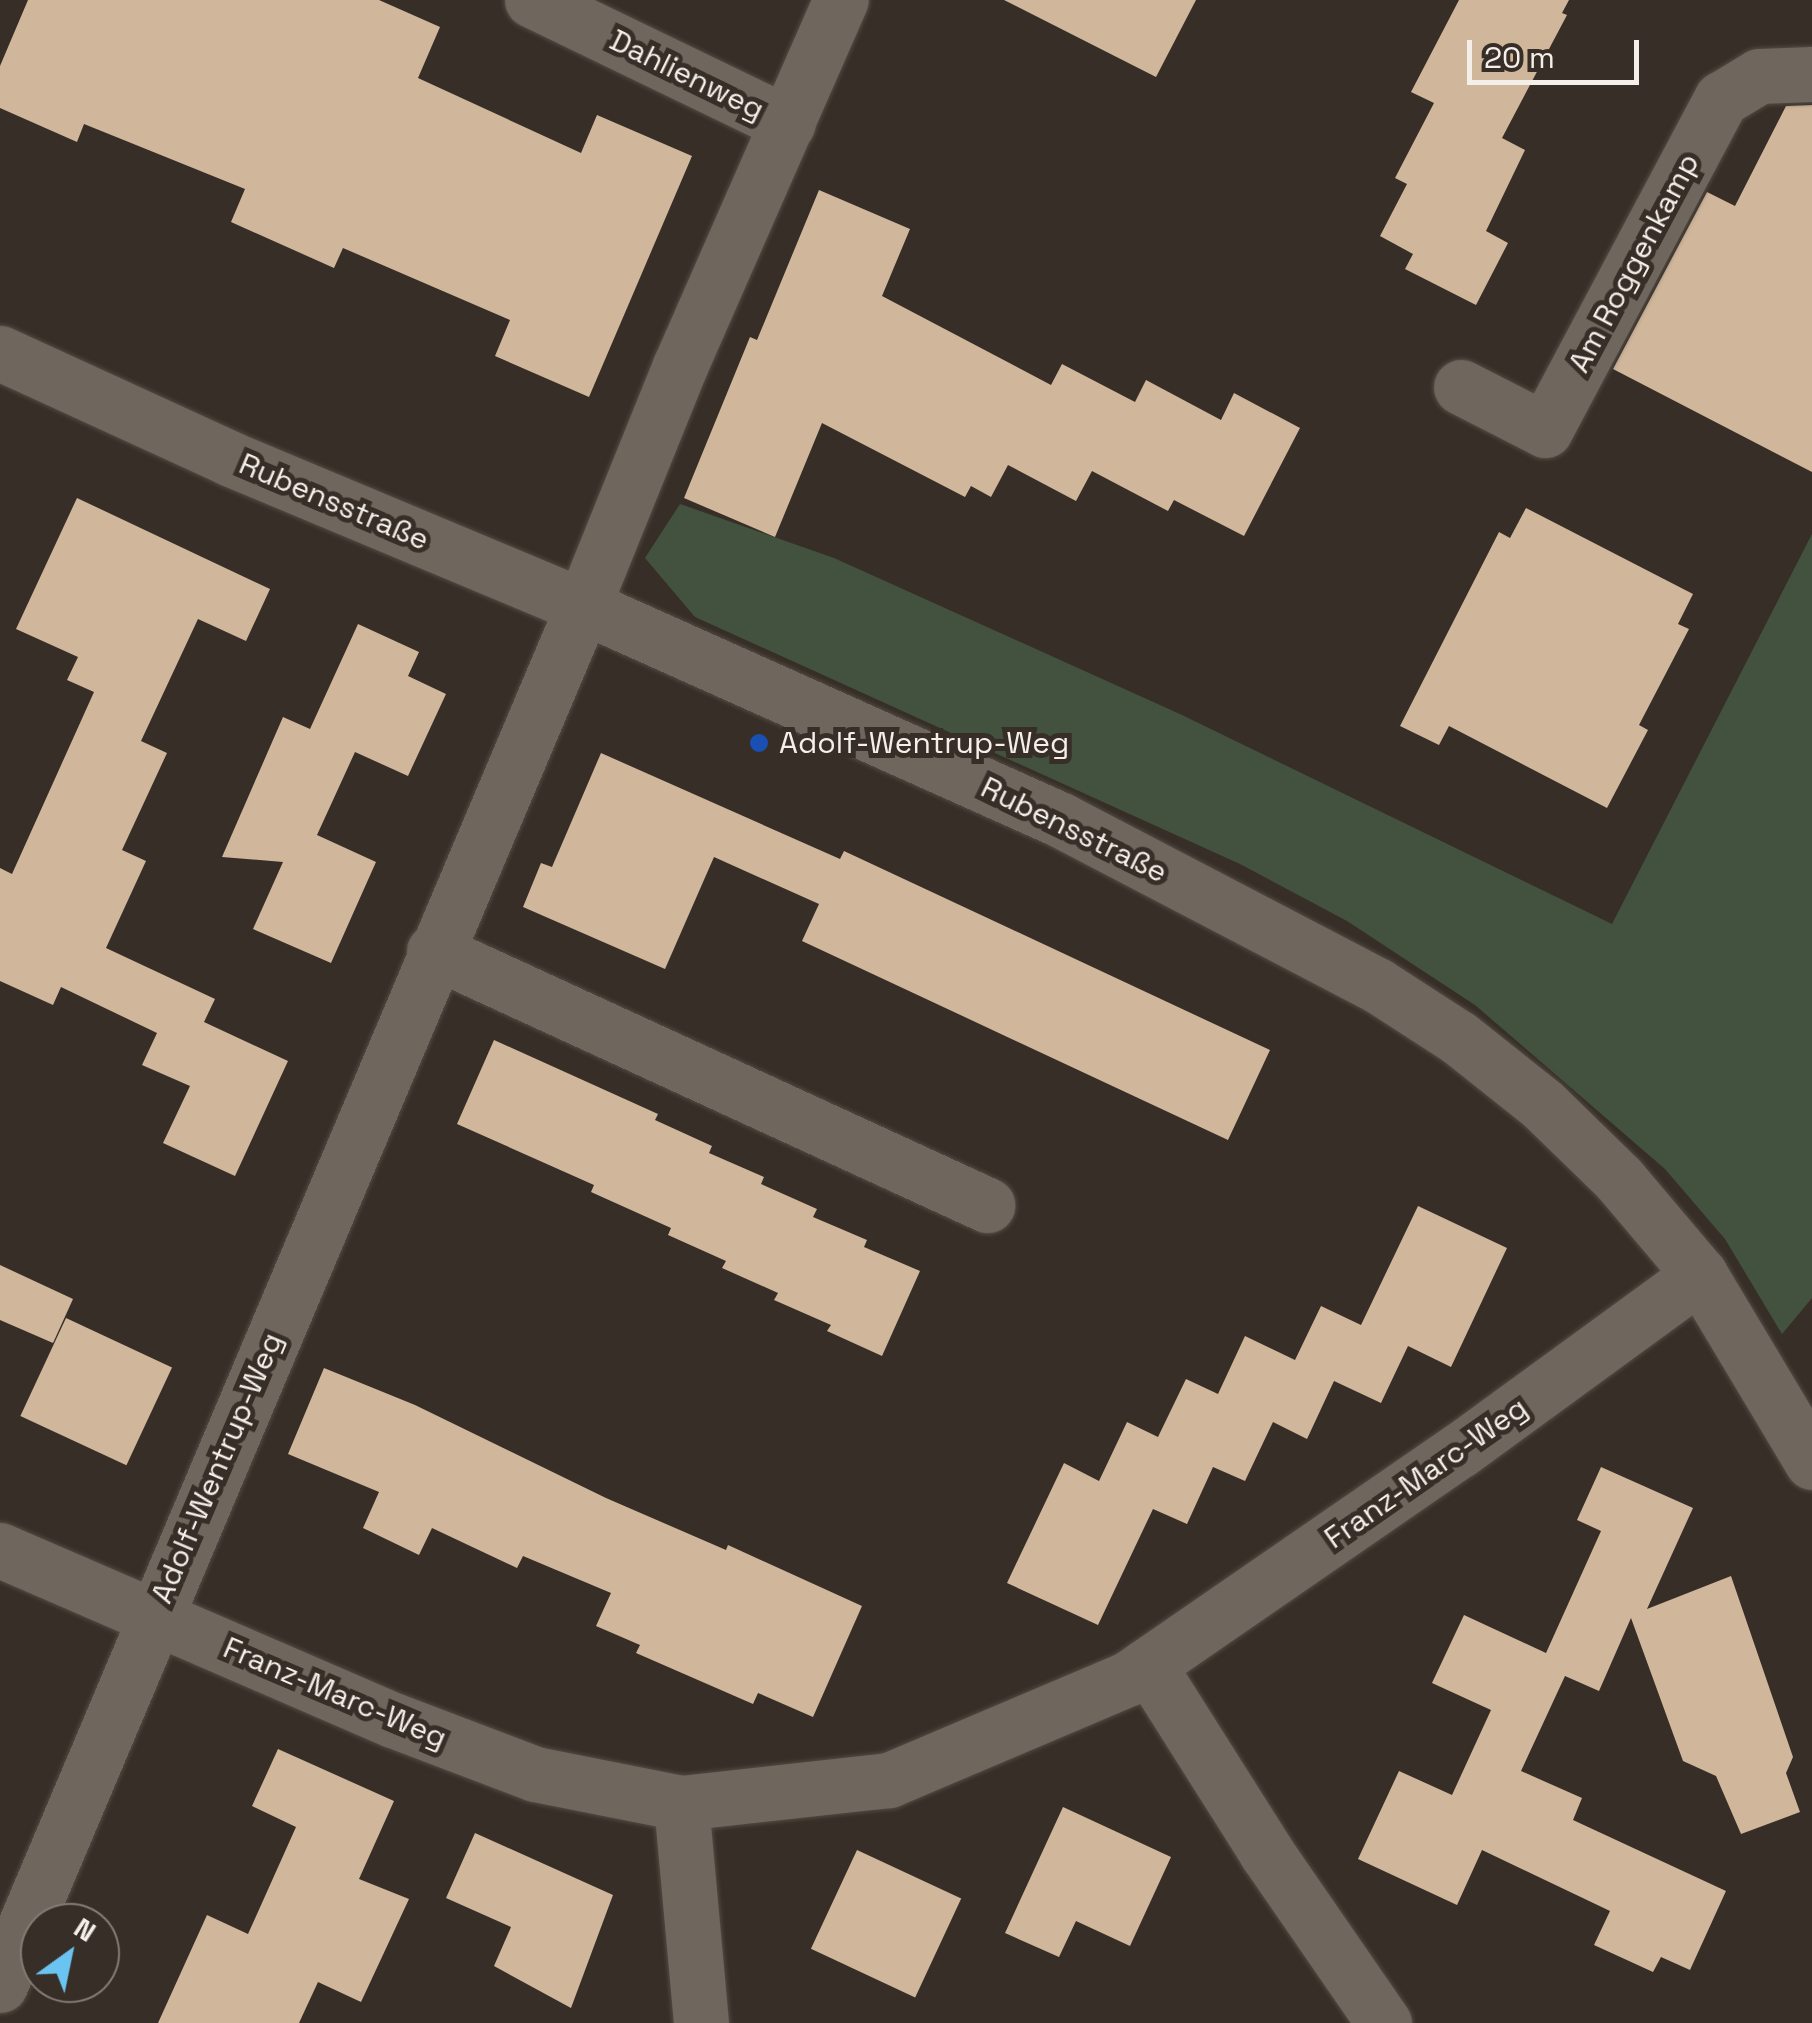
<!DOCTYPE html>
<html>
<head>
<meta charset="utf-8">
<style>
  body { margin:0 }
  #map { position:relative; width:1812px; height:2023px; overflow:hidden; background:#372f27; font-family:"Space Grotesk",sans-serif }
  div>[style] { position:absolute }
  [style*='--x'] { left:calc(var(--x)*1px); top:calc(var(--y)*1px); width:calc(var(--w)*1px); rotate:calc(var(--a)*1deg) }
  .green>* { inset:0; background:#43523e }
  .building>* { inset:0; background:#d0b69b; transform-origin:0 0 }
  .roads { filter:drop-shadow(0 0 2px #514b44) drop-shadow(0 0 2px #514b44) }
  .minor>* { height:55px; margin:-27.5px; padding:0 27.5px; transform-origin:27.5px; border-radius:27.5px; background:#6f675d }
  .dots>* { width:28px; height:28px; translate:-50% -50%; box-sizing:border-box; border:5px solid #372f27; border-radius:50% }
  span { translate:-50% -50%; white-space:nowrap; text-align:center; line-height:1.15; -webkit-text-stroke:10px #372f27; paint-order:stroke }
  .street-label { font-size:30px; color:#f4efe9 }
  .poi-label { font-size:30px; color:#f4efe9 }
  .left { translate:0 -50%; text-align:left }
  .north { position:absolute; left:20px; top:1903px; width:100px; height:100px; box-sizing:border-box; background:#372f27; border:2px solid #837c75; border-radius:50%; rotate:33deg; font-size:28px; font-weight:700; line-height:40px; text-align:center; color:#f4efe9 }
  .north::after { content:''; display:block; margin:auto; width:35px; height:45px; background:#6bc3f2; clip-path:polygon(50% 0,100% 100%,50% 72%,0 100%) }
  .scale { position:absolute; left:1467px; top:40px; width:172px; height:45px; box-sizing:border-box; border:5px solid #f4efe9; border-top:0; padding-left:12px; font-size:30px; line-height:35px; white-space:nowrap; color:#f4efe9; -webkit-text-stroke:8px #372f27; paint-order:stroke }
</style>
</head>
<body>
<div id="map">
  <div class="green">
    <div style="clip-path:polygon(680px 504px,834px 558px,1182px 715px,1612px 924px,1812px 534px,1812px 1298px,1782px 1334px,1725px 1239px,1665px 1169px,1475px 1005px,1347px 921px,1240px 864px,695px 617px,645px 558px)"></div>
  </div>
  <div class="building">
    <div style="clip-path:polygon(28px 0,379px 0,440px 27px,418px 78px,581px 153px,597px 115px,692px 156px,589px 397px,495px 356px,510px 320px,343px 248px,334px 268px,231px 222px,245px 189px,84px 124px,77px 142px,0 108px,0 66px)"></div>
    <div style="clip-path:polygon(1004px 0,1196px 0,1156px 77px)"></div>
    <div style="clip-path:polygon(1459px 0,1569px 0,1562px 13px,1567px 15px,1502px 138px,1525px 150px,1486px 231px,1508px 243px,1476px 305px,1405px 269px,1413px 254px,1380px 236px,1407px 184px,1395px 178px,1434px 103px,1411px 92px)"></div>
    <div style="clip-path:polygon(1812px 105px,1812px 472px,1613px 369px,1707px 192px,1735px 206px,1786px 106px)"></div>
    <div style="clip-path:polygon(819px 190px,910px 229px,882px 296px,1051px 385px,1062px 364px,1135px 402px,1146px 380px,1221px 420px,1234px 393px,1300px 428px,1244px 536px,1174px 500px,1168px 511px,1092px 471px,1076px 501px,1008px 465px,991px 497px,971px 486px,965px 497px,822px 423px,775px 537px,684px 498px,750px 337px,757px 340px)"></div>
    <div style="clip-path:polygon(77px 498px,270px 589px,246px 641px,198px 619px,141px 741px,167px 753px,122px 850px,146px 861px,106px 948px,215px 999px,204px 1022px,288px 1061px,235px 1176px,163px 1143px,190px 1086px,142px 1065px,157px 1033px,61px 987px,53px 1005px,0 981px,0 868px,12px 874px,94px 692px,67px 680px,78px 657px,16px 629px)"></div>
    <div style="clip-path:polygon(1526px 508px,1693px 594px,1678px 624px,1689px 629px,1639px 725px,1648px 730px,1607px 808px,1449px 726px,1439px 745px,1400px 726px,1499px 532px,1510px 538px)"></div>
    <div style="clip-path:polygon(358px 624px,419px 652px,408px 676px,446px 694px,408px 776px,355px 752px,317px 835px,376px 862px,331px 963px,253px 929px,283px 862px,222px 857px,283px 717px,310px 729px)"></div>
    <div style="clip-path:polygon(601px 753px,840px 859px,844px 851px,1270px 1050px,1228px 1140px,802px 941px,819px 904px,714px 857px,665px 969px,523px 907px,541px 863px,552px 867px)"></div>
    <div style="clip-path:polygon(494px 1040px,658px 1114px,655px 1120px,712px 1146px,709px 1153px,764px 1177px,761px 1184px,817px 1209px,813px 1217px,867px 1240px,864px 1247px,920px 1271px,882px 1356px,827px 1331px,831px 1325px,774px 1300px,778px 1293px,722px 1268px,726px 1261px,668px 1235px,671px 1228px,591px 1192px,594px 1185px,457px 1124px)"></div>
    <div style="clip-path:polygon(1418px 1206px,1507px 1248px,1451px 1367px,1408px 1346px,1381px 1403px,1334px 1381px,1307px 1439px,1273px 1422px,1245px 1481px,1213px 1467px,1187px 1524px,1153px 1509px,1098px 1625px,1007px 1583px,1064px 1463px,1099px 1481px,1127px 1422px,1158px 1437px,1186px 1379px,1218px 1394px,1245px 1336px,1295px 1360px,1321px 1306px,1361px 1325px)"></div>
    <div style="clip-path:polygon(0 1265px,73px 1299px,53px 1343px,0 1320px)"></div>
    <div style="left:66px;top:1318px;width:117px;height:108px;rotate:25deg"></div>
    <div style="clip-path:polygon(324px 1368px,415px 1405px,606px 1498px,726px 1550px,728px 1545px,862px 1606px,813px 1717px,758px 1693px,753px 1704px,636px 1653px,640px 1645px,596px 1626px,611px 1593px,523px 1556px,517px 1568px,432px 1528px,419px 1555px,363px 1528px,379px 1492px,288px 1454px)"></div>
    <div style="clip-path:polygon(1601px 1467px,1693px 1508px,1647px 1609px,1731px 1576px,1793px 1757px,1786px 1773px,1800px 1812px,1741px 1834px,1716px 1776px,1683px 1761px,1631px 1618px,1599px 1691px,1565px 1676px,1521px 1771px,1582px 1798px,1573px 1820px,1726px 1891px,1690px 1970px,1661px 1957px,1653px 1972px,1594px 1945px,1610px 1911px,1482px 1850px,1457px 1905px,1358px 1859px,1399px 1771px,1452px 1795px,1491px 1710px,1432px 1683px,1464px 1615px,1546px 1653px,1601px 1531px,1577px 1520px)"></div>
    <div style="clip-path:polygon(278px 1749px,394px 1801px,359px 1879px,409px 1899px,361px 2002px,318px 1982px,299px 2023px,158px 2023px,207px 1915px,248px 1934px,296px 1827px,252px 1806px)"></div>
    <div style="clip-path:polygon(1063px 1807px,1171px 1857px,1130px 1946px,1076px 1921px,1059px 1957px,1005px 1933px)"></div>
    <div style="clip-path:polygon(475px 1833px,613px 1895px,571px 2008px,494px 1966px,511px 1927px,446px 1898px)"></div>
    <div style="left:857px;top:1850px;width:115px;height:109px;rotate:25deg"></div>
  </div>
  <div class="roads">
    <div class="minor">
      <div style="--x:532;--y:0;--w:284;--a:25.8"></div>
      <div style="--x:0;--y:353;--w:254;--a:24.6"></div>
      <div style="--x:231;--y:459;--w:381;--a:22.7"></div>
      <div style="--x:583;--y:606;--w:524;--a:24.12"></div>
      <div style="--x:1061;--y:820;--w:356;--a:27.6"></div>
      <div style="--x:1377;--y:985;--w:98;--a:32.9"></div>
      <div style="--x:1459;--y:1038;--w:106;--a:38.5"></div>
      <div style="--x:1542;--y:1104;--w:107;--a:44.2"></div>
      <div style="--x:1619;--y:1179;--w:126;--a:49.8"></div>
      <div style="--x:1700;--y:1275;--w:218;--a:59.1"></div>
      <div style="--x:1461;--y:387;--w:94;--a:27.1"></div>
      <div style="--x:1545;--y:430;--w:375;--a:-62"></div>
      <div style="--x:1721;--y:99;--w:44;--a:-31.2"></div>
      <div style="--x:1759;--y:76;--w:53;--a:-2.2"></div>
      <div style="--x:434;--y:951;--w:609;--a:24.67"></div>
      <div style="--x:0;--y:1550;--w:428;--a:23.4"></div>
      <div style="--x:393;--y:1720;--w:152;--a:20.8"></div>
      <div style="--x:535;--y:1774;--w:149;--a:11.2"></div>
      <div style="--x:681;--y:1803;--w:209;--a:-6.3"></div>
      <div style="--x:889;--y:1780;--w:261;--a:-23"></div>
      <div style="--x:1129;--y:1678;--w:402;--a:-34.6"></div>
      <div style="--x:1460;--y:1450;--w:297;--a:-36.1"></div>
      <div style="--x:1148;--y:1665;--w:221;--a:57.7"></div>
      <div style="--x:1266;--y:1852;--w:208;--a:55.4"></div>
      <div style="--x:681;--y:1803;--w:221;--a:84.8"></div>
      <div style="--x:0;--y:1985;--w:1497;--a:-67.08"></div>
      <div style="--x:583;--y:606;--w:259;--a:-68"></div>
      <div style="--x:680;--y:366;--w:400;--a:-66.3"></div>
    </div>
  </div>
  <div class="dots">
    <div style="left:759px;top:743px;background:#1a4fb4"></div>
  </div>
  <div class="street-label">
    <span style="left:687px;top:75px;rotate:26deg">Dahlienweg</span>
    <span style="left:1634px;top:263px;rotate:-62deg">Am Roggenkamp</span>
    <span style="left:334px;top:502px;rotate:23deg">Rubensstraße</span>
    <span style="left:1074px;top:830px;rotate:26deg">Rubensstraße</span>
    <span style="left:217px;top:1468px;rotate:-67deg">Adolf-Wentrup-Weg</span>
    <span style="left:1426px;top:1473px;rotate:-35deg">Franz-Marc-Weg</span>
    <span style="left:335px;top:1693px;rotate:23deg">Franz-Marc-Weg</span>
  </div>
  <div class="poi-label">
    <span class="left" style="left:779px;top:743px">Adolf-Wentrup-Weg</span>
  </div>
  <div class="north">N</div>
  <div class="scale">20 m</div>
</div>
</body>
</html>
